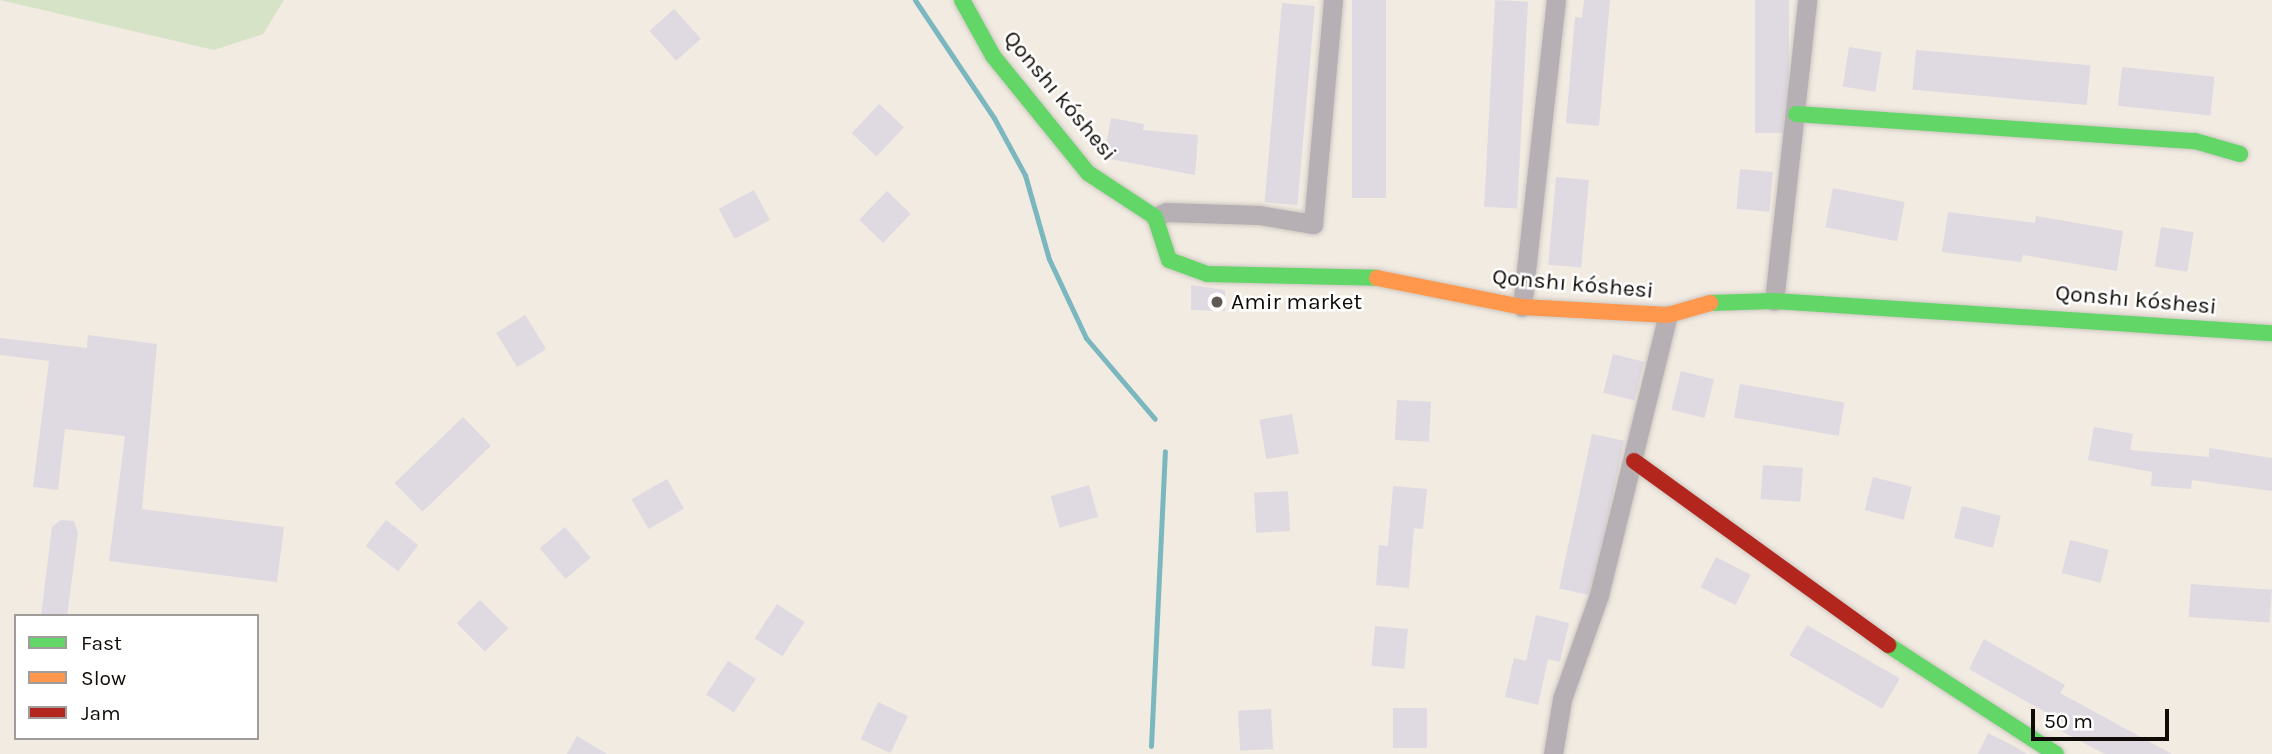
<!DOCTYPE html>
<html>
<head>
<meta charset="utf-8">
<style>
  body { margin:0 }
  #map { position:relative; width:2272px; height:754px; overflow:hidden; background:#f2ebe2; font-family:Karla,sans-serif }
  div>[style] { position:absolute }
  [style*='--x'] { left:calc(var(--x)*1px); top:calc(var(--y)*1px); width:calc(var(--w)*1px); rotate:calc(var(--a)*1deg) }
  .green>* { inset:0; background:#d6e3c6 }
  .stream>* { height:5px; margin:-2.5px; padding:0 2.5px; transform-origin:2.5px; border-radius:2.5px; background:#7ab7bf }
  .building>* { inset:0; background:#dfd9e1; transform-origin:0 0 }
  .roads { filter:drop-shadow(0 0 2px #ccc7c0) drop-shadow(0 0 2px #ccc7c0) }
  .street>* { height:19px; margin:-9.5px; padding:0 9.5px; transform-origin:9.5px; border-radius:9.5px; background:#b6b0b5 }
  .fast>* { height:16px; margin:-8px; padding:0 8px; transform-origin:8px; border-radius:8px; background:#63d668 }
  .slow>* { height:16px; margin:-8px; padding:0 8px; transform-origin:8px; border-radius:8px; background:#ff974d }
  .jam>* { height:16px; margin:-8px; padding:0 8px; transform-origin:8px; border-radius:8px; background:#b3261e }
  .dots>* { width:19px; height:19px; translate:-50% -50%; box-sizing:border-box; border:4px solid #fff; border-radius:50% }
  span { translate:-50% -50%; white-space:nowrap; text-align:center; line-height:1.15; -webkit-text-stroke:5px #fff; paint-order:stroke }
  .street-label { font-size:23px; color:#100b06 }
  .poi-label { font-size:23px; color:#100b06 }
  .left { translate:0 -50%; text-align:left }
  .legend { position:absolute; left:14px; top:614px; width:245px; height:126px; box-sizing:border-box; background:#fff; border:2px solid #9f9d9b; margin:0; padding:9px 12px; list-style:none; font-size:21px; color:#100b06 }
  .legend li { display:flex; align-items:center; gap:14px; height:35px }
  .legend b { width:35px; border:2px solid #9f9d9b }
  .scale { position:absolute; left:2031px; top:709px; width:138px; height:32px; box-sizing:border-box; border:4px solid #100b06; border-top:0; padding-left:9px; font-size:21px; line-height:24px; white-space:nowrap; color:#100b06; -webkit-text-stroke:5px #fff; paint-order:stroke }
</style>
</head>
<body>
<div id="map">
  <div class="green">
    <div style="clip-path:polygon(0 0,284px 0,263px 34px,214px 50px)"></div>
  </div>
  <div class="stream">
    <div style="--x:915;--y:0;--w:142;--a:56.2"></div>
    <div style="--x:994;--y:118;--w:65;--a:61.5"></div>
    <div style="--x:1025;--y:175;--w:87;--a:74.1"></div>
    <div style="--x:1049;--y:259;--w:87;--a:64.9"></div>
    <div style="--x:1086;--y:338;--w:106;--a:49.6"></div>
    <div style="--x:1151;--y:746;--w:295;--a:-87.3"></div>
  </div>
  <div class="building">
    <div style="left:1352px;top:0;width:34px;height:198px"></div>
    <div style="left:1495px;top:0;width:33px;height:207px;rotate:3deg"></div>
    <div style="clip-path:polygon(1584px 0,1610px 0,1599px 126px,1566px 123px,1575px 17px,1582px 18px)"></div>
    <div style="left:1755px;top:0;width:34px;height:133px"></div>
    <div style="left:1282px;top:3px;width:33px;height:200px;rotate:5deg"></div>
    <div style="left:674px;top:9px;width:40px;height:33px;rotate:48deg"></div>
    <div style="left:1849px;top:47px;width:33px;height:40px;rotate:9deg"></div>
    <div style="left:1916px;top:50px;width:175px;height:40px;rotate:5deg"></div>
    <div style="left:2122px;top:67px;width:93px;height:39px;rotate:6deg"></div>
    <div style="left:879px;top:104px;width:34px;height:40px;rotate:43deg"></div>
    <div style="clip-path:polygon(1111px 118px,1144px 124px,1143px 130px,1198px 135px,1195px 175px,1104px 158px)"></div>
    <div style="left:1740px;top:169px;width:33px;height:40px;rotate:5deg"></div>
    <div style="left:1556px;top:177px;width:33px;height:88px;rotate:5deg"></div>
    <div style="left:1833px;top:188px;width:73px;height:40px;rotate:11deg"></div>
    <div style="left:754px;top:190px;width:34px;height:40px;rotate:62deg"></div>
    <div style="left:887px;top:191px;width:33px;height:40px;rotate:44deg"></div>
    <div style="clip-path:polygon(1948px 212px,2035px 223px,2036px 216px,2123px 231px,2117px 271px,2023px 255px,2021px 262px,1942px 252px)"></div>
    <div style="left:2161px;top:227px;width:33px;height:40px;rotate:9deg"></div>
    <div style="clip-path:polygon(1191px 285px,1225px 290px,1225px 311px,1191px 310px)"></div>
    <div style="left:525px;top:315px;width:40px;height:34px;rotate:58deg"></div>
    <div style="clip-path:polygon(88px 335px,157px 344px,142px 509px,284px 527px,277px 582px,109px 561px,125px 436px,65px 429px,58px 490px,33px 487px,49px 361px,0 355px,0 338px,87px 348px)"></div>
    <div style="left:1613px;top:354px;width:32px;height:40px;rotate:14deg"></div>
    <div style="left:1681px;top:371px;width:34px;height:40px;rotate:14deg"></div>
    <div style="left:1740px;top:384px;width:106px;height:34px;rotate:10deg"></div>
    <div style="left:1397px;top:400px;width:34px;height:40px;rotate:3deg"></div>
    <div style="left:1292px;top:414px;width:40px;height:33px;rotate:80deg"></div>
    <div style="left:463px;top:417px;width:40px;height:95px;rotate:46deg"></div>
    <div style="clip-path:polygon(2094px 427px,2133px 434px,2130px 450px,2209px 457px,2209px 448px,2272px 458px,2272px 491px,2192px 480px,2191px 489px,2151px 486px,2152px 472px,2088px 460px)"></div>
    <div style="left:1592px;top:434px;width:33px;height:158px;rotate:12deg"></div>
    <div style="left:1763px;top:465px;width:40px;height:34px;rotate:4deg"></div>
    <div style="left:1873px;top:477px;width:40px;height:34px;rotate:14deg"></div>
    <div style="left:667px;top:479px;width:34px;height:41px;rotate:60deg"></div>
    <div style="left:1089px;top:485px;width:33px;height:40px;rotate:74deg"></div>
    <div style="clip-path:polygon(1393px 486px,1427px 489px,1423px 529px,1414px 528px,1409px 588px,1376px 585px,1379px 545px,1388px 546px)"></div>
    <div style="left:1288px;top:491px;width:40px;height:34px;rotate:87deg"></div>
    <div style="left:1962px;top:506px;width:40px;height:33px;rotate:14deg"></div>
    <div style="clip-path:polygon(61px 520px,74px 521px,78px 533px,67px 616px,41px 616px,52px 527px)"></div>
    <div style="left:386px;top:520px;width:41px;height:33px;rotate:38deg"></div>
    <div style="left:565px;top:527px;width:40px;height:33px;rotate:50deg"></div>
    <div style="left:2070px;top:540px;width:40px;height:34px;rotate:14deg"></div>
    <div style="left:1716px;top:557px;width:39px;height:34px;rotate:27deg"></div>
    <div style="left:2191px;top:584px;width:81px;height:33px;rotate:4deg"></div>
    <div style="left:480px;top:600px;width:40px;height:33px;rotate:45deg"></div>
    <div style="left:777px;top:604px;width:33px;height:41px;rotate:33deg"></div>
    <div style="clip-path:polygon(1536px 615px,1569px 623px,1560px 662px,1548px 659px,1538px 705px,1505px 697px,1514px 658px,1526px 661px)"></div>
    <div style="left:1807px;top:625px;width:107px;height:35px;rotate:30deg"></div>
    <div style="left:1375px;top:626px;width:33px;height:40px;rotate:5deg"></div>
    <div style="clip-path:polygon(1984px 639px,2065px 685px,2060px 693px,2172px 754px,2105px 754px,2059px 730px,2063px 722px,1969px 669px)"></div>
    <div style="left:728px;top:661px;width:33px;height:40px;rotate:33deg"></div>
    <div style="left:878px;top:702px;width:33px;height:41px;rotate:25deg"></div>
    <div style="left:1393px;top:708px;width:34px;height:40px"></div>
    <div style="left:1271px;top:709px;width:40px;height:33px;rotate:87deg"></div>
    <div style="clip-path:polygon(1988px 733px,2014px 746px,2027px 754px,1978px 754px)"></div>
    <div style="clip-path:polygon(577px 736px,607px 754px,567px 754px)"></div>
  </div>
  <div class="roads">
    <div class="street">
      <div style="--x:1155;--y:217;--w:12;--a:-24"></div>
      <div style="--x:1166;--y:212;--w:93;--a:1.8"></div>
      <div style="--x:1259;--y:215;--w:55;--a:9.5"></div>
      <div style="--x:1313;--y:224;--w:225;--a:-84.9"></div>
      <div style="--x:1774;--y:301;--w:303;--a:-83.7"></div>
      <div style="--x:1522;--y:307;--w:309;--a:-83.7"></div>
      <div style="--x:1553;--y:754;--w:56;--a:-80.7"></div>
      <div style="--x:1562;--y:699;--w:110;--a:-70.4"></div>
      <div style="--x:1599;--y:595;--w:288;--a:-76.2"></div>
    </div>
    <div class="fast">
      <div style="--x:962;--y:0;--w:64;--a:61"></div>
      <div style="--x:993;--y:56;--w:151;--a:50.9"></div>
      <div style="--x:1088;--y:173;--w:80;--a:33.3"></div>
      <div style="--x:1155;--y:217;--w:45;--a:72"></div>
      <div style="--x:1169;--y:260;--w:40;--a:20.2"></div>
      <div style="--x:1207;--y:274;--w:170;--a:1.3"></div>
      <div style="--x:1796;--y:114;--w:400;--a:3.9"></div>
      <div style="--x:2195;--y:141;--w:47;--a:16.1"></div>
      <div style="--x:1710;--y:303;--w:64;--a:-1.8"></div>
      <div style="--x:1774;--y:301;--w:499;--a:3.7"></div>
      <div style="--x:1888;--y:645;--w:200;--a:33"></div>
    </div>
    <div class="slow">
      <div style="--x:1377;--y:278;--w:148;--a:11.3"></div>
      <div style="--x:1522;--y:307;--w:146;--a:3.1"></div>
      <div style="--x:1668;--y:315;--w:44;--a:-15.9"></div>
    </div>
    <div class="jam">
      <div style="--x:1634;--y:461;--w:314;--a:35.9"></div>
    </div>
  </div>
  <div class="dots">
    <div style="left:1217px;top:302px;background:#5f5953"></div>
  </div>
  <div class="street-label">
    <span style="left:1060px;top:96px;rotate:50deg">Qonshı kóshesi</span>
    <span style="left:1573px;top:284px;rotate:5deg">Qonshı kóshesi</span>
    <span style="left:2136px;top:300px;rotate:5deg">Qonshı kóshesi</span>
  </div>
  <div class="poi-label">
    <span class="left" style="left:1231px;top:302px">Amir market</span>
  </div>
  <ul class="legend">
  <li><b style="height:9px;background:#63d668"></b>Fast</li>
  <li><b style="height:9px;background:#ff974d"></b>Slow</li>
  <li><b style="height:9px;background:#b3261e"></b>Jam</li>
  </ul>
  <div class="scale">50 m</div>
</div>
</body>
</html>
